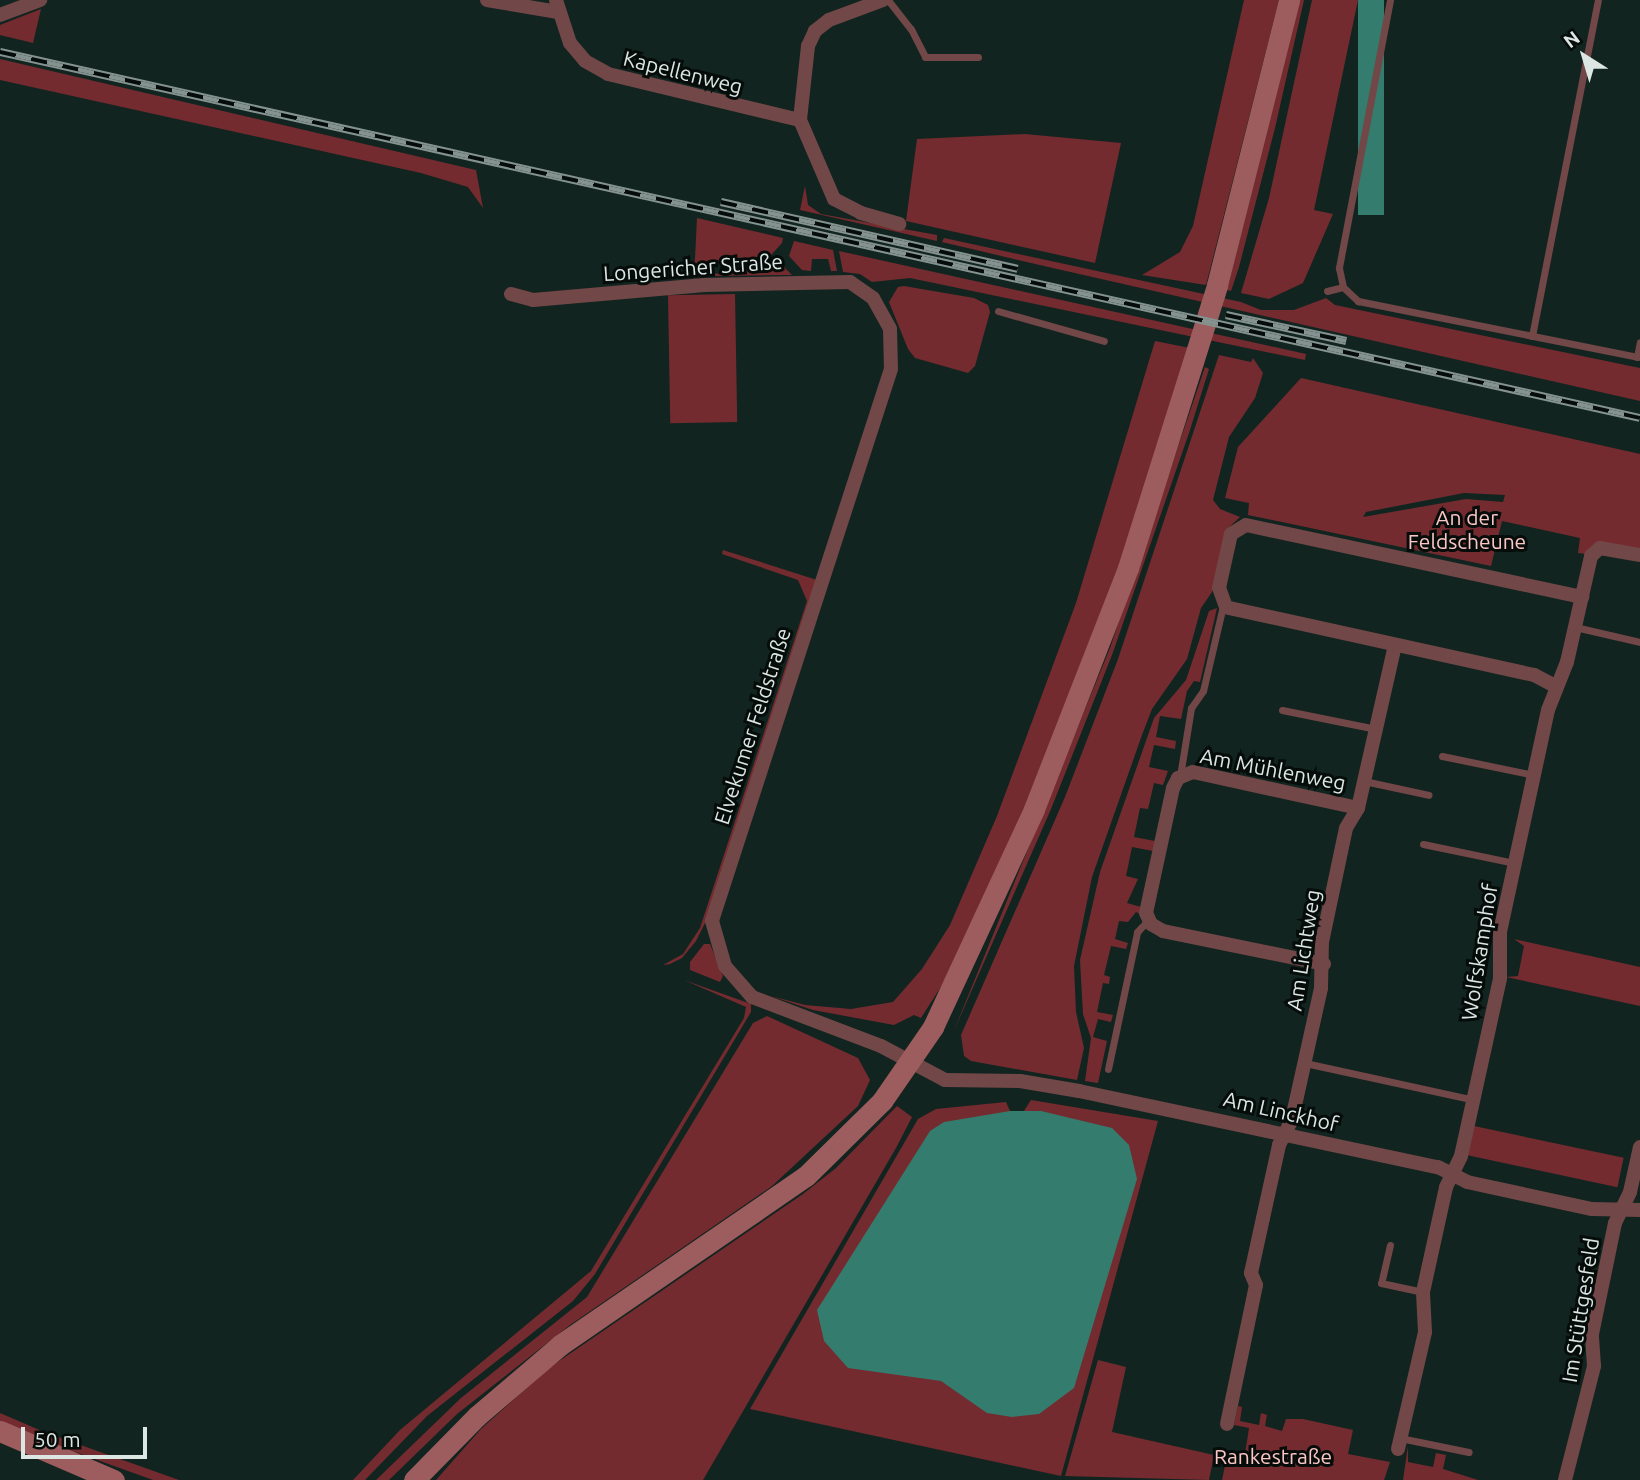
<!DOCTYPE html>
<html>
<head>
<meta charset="utf-8">
<style>
  body { margin:0 }
  #map { position:relative; width:1640px; height:1480px; overflow:hidden; background:#122420; font-family:Ubuntu,sans-serif }
  div>[style] { position:absolute }
  [style*='--x'] { left:calc(var(--x)*1px); top:calc(var(--y)*1px); width:calc(var(--w)*1px); rotate:calc(var(--a)*1deg) }
  .green>* { inset:0; background:#742b2f; transform-origin:0 0 }
  .water>* { inset:0; background:#347c6d; transform-origin:0 0 }
  .lane>* { height:7px; margin:-3.5px; padding:0 3.5px; transform-origin:3.5px; border-radius:3.5px; background:#714747 }
  .street>* { height:14px; margin:-7px; padding:0 7px; transform-origin:7px; border-radius:7px; background:#714747 }
  .secondary>* { height:21px; margin:-10.5px; padding:0 10.5px; transform-origin:10.5px; border-radius:10.5px; background:#9d5c5d }
  .rail>* { height:8px; margin-top:-4px; transform-origin:0; background:repeating-linear-gradient(90deg,#050c0a 0 16px,#859390 0 32px); box-sizing:border-box; border-block:2px solid #859390 }
  span { translate:-50% -50%; white-space:nowrap; text-align:center; line-height:1.15; -webkit-text-stroke:6px #050c0a; paint-order:stroke }
  .street-label { font-size:21px; color:#dce7e4 }
  .park-label { font-size:21px; color:#fcc6c5 }
  .north { position:absolute; left:1549px; top:21px; width:70px; height:70px; -webkit-text-stroke:5px #050c0a; paint-order:stroke; rotate:323deg; font-size:19px; font-weight:700; line-height:28px; text-align:center; color:#dce7e4 }
  .north::after { content:''; display:block; margin:auto; width:24px; height:32px; background:#dce7e4; clip-path:polygon(50% 0,100% 100%,50% 72%,0 100%) }
  .scale { position:absolute; left:21px; top:1427px; width:126px; height:32px; box-sizing:border-box; border:4px solid #dce7e4; border-top:0; padding-left:9px; font-size:21px; line-height:24px; white-space:nowrap; color:#dce7e4; -webkit-text-stroke:5px #050c0a; paint-order:stroke }
</style>
</head>
<body>
<div id="map">
  <div class="green">
    <div style="clip-path:polygon(1244px 0,1279px 0,1206px 285px,1142px 275px,1180px 252px,1193px 226px)"></div>
    <div style="clip-path:polygon(1299px 0,1304px 0,1275px 128px,1239px 267px,1231px 291px,1227px 290px)"></div>
    <div style="clip-path:polygon(1312px 0,1358px 0,1314px 210px,1333px 214px,1303px 283px,1269px 299px,1241px 293px,1269px 198px)"></div>
    <div style="clip-path:polygon(41px 9px,33px 43px,0 35px,0 25px)"></div>
    <div style="clip-path:polygon(0 59px,476px 170px,483px 208px,468px 187px,421px 173px,0 80px)"></div>
    <div style="clip-path:polygon(1025px 134px,1121px 143px,1095px 263px,906px 221px,917px 139px)"></div>
    <div style="clip-path:polygon(805px 186px,808px 205px,821px 214px,937px 235px,937px 241px,800px 210px)"></div>
    <div style="clip-path:polygon(697px 218px,783px 238px,782px 243px,771px 255px,714px 263px,694px 279px)"></div>
    <div style="clip-path:polygon(944px 238px,1241px 302px,1261px 310px,1294px 310px,1326px 298px,1335px 305px,1640px 368px,1640px 401px,1044px 266px,942px 242px)"></div>
    <div style="clip-path:polygon(794px 241px,833px 250px,837px 271px,831px 271px,828px 259px,812px 259px,811px 271px,802px 270px,789px 256px)"></div>
    <div style="clip-path:polygon(839px 251px,1306px 354px,1305px 360px,910px 278px,872px 282px,860px 274px,843px 272px)"></div>
    <div style="clip-path:polygon(781px 264px,792px 275px,709px 276px,714px 274px)"></div>
    <div style="clip-path:polygon(904px 286px,974px 298px,988px 305px,990px 312px,975px 366px,968px 373px,915px 358px,908px 349px,889px 302px,898px 287px)"></div>
    <div style="left:735px;top:294px;width:128px;height:67px;rotate:89deg"></div>
    <div style="clip-path:polygon(1155px 341px,1190px 348px,1130px 536px,1025px 808px,942px 985px,921px 1018px,914px 1015px,894px 1025px,813px 1010px,771px 996px,805px 1005px,851px 1009px,893px 1002px,922px 969px,950px 925px,997px 816px,1076px 603px)"></div>
    <div style="clip-path:polygon(1219px 355px,1251px 362px,1253px 358px,1263px 373px,1255px 398px,1229px 437px,1213px 500px,1220px 509px,1240px 517px,1227px 529px,1212px 592px,1201px 608px,1187px 659px,1152px 709px,1142px 735px,1092px 877px,1074px 966px,1076px 1012px,1084px 1048px,1077px 1080px,971px 1061px,964px 1056px,961px 1035px,1065px 797px,1118px 659px)"></div>
    <div style="clip-path:polygon(1205px 367px,1209px 369px,1189px 433px,1112px 655px,1051px 809px,953px 1033px,1110px 648px)"></div>
    <div style="clip-path:polygon(evenodd,1301px 378px,1640px 454px,1640px 550px,1599px 542px,1586px 554px,1578px 553px,1580px 538px,1502px 521px,1491px 566px,1248px 515px,1249px 503px,1225px 498px,1238px 447px,1301px 378px,1464px 493px,1505px 495px,1503px 502px,1466px 499px,1363px 517px,1366px 512px,1464px 493px)"></div>
    <div style="clip-path:polygon(723px 550px,817px 580px,705px 923px,696px 941px,682px 958px,670px 964px,663px 965px,683px 954px,700px 928px,807px 601px,798px 580px,722px 554px)"></div>
    <div style="clip-path:polygon(1217px 608px,1200px 682px,1194px 681px,1187px 691px,1181px 719px,1160px 716px,1156px 737px,1176px 741px,1175px 749px,1154px 745px,1149px 767px,1168px 771px,1163px 785px,1154px 783px,1148px 809px,1140px 808px,1134px 837px,1155px 841px,1153px 851px,1132px 847px,1126px 876px,1138px 879px,1127px 903px,1141px 907px,1140px 914px,1136px 912px,1128px 922px,1119px 921px,1115px 939px,1128px 943px,1126px 949px,1111px 946px,1104px 975px,1110px 977px,1109px 984px,1103px 983px,1097px 1012px,1113px 1015px,1111px 1022px,1098px 1019px,1093px 1037px,1107px 1041px,1098px 1083px,1085px 1081px,1091px 1038px,1083px 1014px,1080px 960px,1100px 872px,1154px 718px,1186px 680px,1209px 611px)"></div>
    <div style="clip-path:polygon(1514px 939px,1640px 967px,1640px 1006px,1506px 977px,1518px 976px,1524px 946px)"></div>
    <div style="clip-path:polygon(704px 944px,710px 944px,723px 976px,720px 982px,690px 970px,690px 962px)"></div>
    <div style="clip-path:polygon(684px 980px,751px 1004px,751px 1012px,595px 1274px,573px 1301px,427px 1416px,365px 1480px,353px 1480px,400px 1430px,591px 1271px,744px 1018px,746px 1007px)"></div>
    <div style="clip-path:polygon(767px 1016px,858px 1058px,870px 1080px,858px 1106px,772px 1186px,570px 1325px,457px 1414px,389px 1480px,376px 1480px,461px 1398px,587px 1297px,753px 1023px)"></div>
    <div style="clip-path:polygon(1031px 1100px,1158px 1121px,1061px 1476px,750px 1409px,918px 1119px,936px 1109px,1006px 1102px,1010px 1111px,1022px 1114px)"></div>
    <div style="clip-path:polygon(897px 1106px,912px 1117px,896px 1148px,703px 1480px,436px 1480px,481px 1429px,549px 1368px,803px 1194px,836px 1168px)"></div>
    <div style="left:1474px;top:1126px;width:153px;height:30px;rotate:12deg"></div>
    <div style="clip-path:polygon(1098px 1360px,1126px 1367px,1112px 1432px,1214px 1455px,1209px 1480px,1065px 1476px)"></div>
    <div style="clip-path:polygon(1238px 1406px,1242px 1407px,1240px 1421px,1259px 1425px,1261px 1413px,1267px 1415px,1265px 1426px,1282px 1431px,1286px 1419px,1303px 1419px,1353px 1430px,1348px 1454px,1390px 1462px,1384px 1480px,1222px 1480px,1228px 1451px,1245px 1454px,1249px 1428px,1234px 1425px)"></div>
    <div style="clip-path:polygon(0 1413px,44px 1432px,179px 1480px,153px 1480px,39px 1439px,0 1422px)"></div>
    <div style="clip-path:polygon(1408px 1446px,1408px 1462px,1433px 1467px,1436px 1453px,1446px 1455px,1443px 1469px,1478px 1480px,1403px 1480px)"></div>
  </div>
  <div class="water">
    <div style="left:1358px;top:0;width:26px;height:215px"></div>
    <div style="clip-path:polygon(1010px 1111px,1041px 1111px,1112px 1128px,1129px 1145px,1137px 1179px,1074px 1388px,1039px 1414px,1012px 1417px,987px 1413px,941px 1381px,848px 1368px,824px 1341px,817px 1310px,930px 1131px,944px 1122px)"></div>
  </div>
  <div class="lane">
    <div style="--x:888;--y:0;--w:37;--a:52"></div>
    <div style="--x:911;--y:29;--w:31;--a:63"></div>
    <div style="--x:925;--y:57;--w:53;--a:0"></div>
    <div style="--x:1390;--y:0;--w:273;--a:100.8"></div>
    <div style="--x:1339;--y:268;--w:19;--a:78"></div>
    <div style="--x:1343;--y:287;--w:21;--a:43"></div>
    <div style="--x:1358;--y:301;--w:285;--a:11.3"></div>
    <div style="--x:1637;--y:357;--w:15;--a:-79"></div>
    <div style="--x:1327;--y:291;--w:16;--a:-14"></div>
    <div style="--x:998;--y:311;--w:110;--a:15.8"></div>
    <div style="--x:1532;--y:336;--w:342;--a:-78.9"></div>
    <div style="--x:1575;--y:627;--w:67;--a:13"></div>
    <div style="--x:1282;--y:710;--w:96;--a:11.4"></div>
    <div style="--x:1442;--y:756;--w:94;--a:11.7"></div>
    <div style="--x:1180;--y:776;--w:69;--a:-80.8"></div>
    <div style="--x:1191;--y:708;--w:21;--a:-55"></div>
    <div style="--x:1203;--y:691;--w:87;--a:-76.8"></div>
    <div style="--x:1364;--y:781;--w:66;--a:12.2"></div>
    <div style="--x:1423;--y:844;--w:94;--a:11.7"></div>
    <div style="--x:1305;--y:1063;--w:173;--a:12.3"></div>
    <div style="--x:1108;--y:1069;--w:140;--a:-78"></div>
    <div style="--x:1137;--y:932;--w:16;--a:-47"></div>
    <div style="--x:1390;--y:1245;--w:39;--a:103"></div>
    <div style="--x:1381;--y:1283;--w:43;--a:12.1"></div>
    <div style="--x:1400;--y:1438;--w:70;--a:11.5"></div>
  </div>
  <div class="street">
    <div style="--x:487;--y:0;--w:72;--a:9.6"></div>
    <div style="--x:556;--y:0;--w:45;--a:72"></div>
    <div style="--x:570;--y:43;--w:23;--a:50"></div>
    <div style="--x:585;--y:61;--w:26;--a:29"></div>
    <div style="--x:608;--y:74;--w:197;--a:13.5"></div>
    <div style="--x:883;--y:0;--w:58;--a:159.7"></div>
    <div style="--x:829;--y:20;--w:18;--a:142"></div>
    <div style="--x:815;--y:31;--w:17;--a:115"></div>
    <div style="--x:808;--y:46;--w:74;--a:96.2"></div>
    <div style="--x:800;--y:120;--w:86;--a:66.7"></div>
    <div style="--x:834;--y:199;--w:30;--a:27"></div>
    <div style="--x:861;--y:213;--w:40;--a:16"></div>
    <div style="--x:0;--y:15;--w:43;--a:-20.6"></div>
    <div style="--x:511;--y:294;--w:23;--a:15"></div>
    <div style="--x:533;--y:300;--w:172;--a:-5"></div>
    <div style="--x:704;--y:285;--w:146;--a:-1.2"></div>
    <div style="--x:850;--y:282;--w:28;--a:35"></div>
    <div style="--x:873;--y:298;--w:35;--a:61"></div>
    <div style="--x:890;--y:329;--w:40;--a:88.6"></div>
    <div style="--x:891;--y:369;--w:580;--a:107.97"></div>
    <div style="--x:712;--y:921;--w:47;--a:73.9"></div>
    <div style="--x:725;--y:966;--w:41;--a:48.9"></div>
    <div style="--x:752;--y:997;--w:138;--a:20.8"></div>
    <div style="--x:881;--y:1046;--w:72;--a:28"></div>
    <div style="--x:945;--y:1080;--w:75;--a:0.8"></div>
    <div style="--x:1020;--y:1081;--w:60;--a:9.6"></div>
    <div style="--x:1079;--y:1091;--w:367;--a:12"></div>
    <div style="--x:1438;--y:1167;--w:33;--a:27"></div>
    <div style="--x:1467;--y:1182;--w:128;--a:12.2"></div>
    <div style="--x:1592;--y:1209;--w:48;--a:1.2"></div>
    <div style="--x:1555;--y:686;--w:24;--a:-152"></div>
    <div style="--x:1534;--y:675;--w:315;--a:-167.6"></div>
    <div style="--x:1226;--y:607;--w:20;--a:-110"></div>
    <div style="--x:1219;--y:588;--w:55;--a:-77.5"></div>
    <div style="--x:1231;--y:534;--w:17;--a:-31"></div>
    <div style="--x:1246;--y:525;--w:344;--a:12.1"></div>
    <div style="--x:1324;--y:964;--w:164;--a:-168.4"></div>
    <div style="--x:1163;--y:931;--w:14;--a:-150"></div>
    <div style="--x:1151;--y:924;--w:12;--a:-114"></div>
    <div style="--x:1146;--y:913;--w:128;--a:-77.8"></div>
    <div style="--x:1173;--y:788;--w:11;--a:-63"></div>
    <div style="--x:1178;--y:778;--w:16;--a:-22"></div>
    <div style="--x:1193;--y:772;--w:169;--a:12.3"></div>
    <div style="--x:1227;--y:1424;--w:142;--a:-78.2"></div>
    <div style="--x:1256;--y:1285;--w:13;--a:-113"></div>
    <div style="--x:1251;--y:1273;--w:56;--a:-77.7"></div>
    <div style="--x:1263;--y:1218;--w:75;--a:-77.6"></div>
    <div style="--x:1279;--y:1145;--w:29;--a:-63"></div>
    <div style="--x:1292;--y:1119;--w:134;--a:-77.5"></div>
    <div style="--x:1321;--y:988;--w:46;--a:-88.8"></div>
    <div style="--x:1322;--y:942;--w:116;--a:-78.1"></div>
    <div style="--x:1346;--y:828;--w:23;--a:-59"></div>
    <div style="--x:1358;--y:808;--w:167;--a:-77.2"></div>
    <div style="--x:1398;--y:1449;--w:120;--a:-77"></div>
    <div style="--x:1425;--y:1332;--w:40;--a:-92.9"></div>
    <div style="--x:1423;--y:1292;--w:107;--a:-77.6"></div>
    <div style="--x:1446;--y:1187;--w:34;--a:-64"></div>
    <div style="--x:1461;--y:1156;--w:182;--a:-77.6"></div>
    <div style="--x:1500;--y:978;--w:46;--a:-90"></div>
    <div style="--x:1500;--y:932;--w:227;--a:-77.8"></div>
    <div style="--x:1548;--y:710;--w:52;--a:-68.4"></div>
    <div style="--x:1567;--y:662;--w:109;--a:-77.2"></div>
    <div style="--x:1591;--y:556;--w:12;--a:-42"></div>
    <div style="--x:1600;--y:548;--w:41;--a:9.9"></div>
    <div style="--x:1565;--y:1480;--w:118;--a:-75.7"></div>
    <div style="--x:1594;--y:1366;--w:32;--a:-94"></div>
    <div style="--x:1592;--y:1334;--w:113;--a:-78.3"></div>
    <div style="--x:1615;--y:1223;--w:34;--a:-64"></div>
    <div style="--x:1630;--y:1192;--w:46;--a:-77.5"></div>
  </div>
  <div class="secondary">
    <div style="--x:0;--y:1431;--w:124;--a:23.3"></div>
    <div style="--x:414;--y:1480;--w:90;--a:-45.5"></div>
    <div style="--x:477;--y:1416;--w:109;--a:-40.5"></div>
    <div style="--x:560;--y:1345;--w:298;--a:-34.5"></div>
    <div style="--x:806;--y:1176;--w:107;--a:-44.6"></div>
    <div style="--x:882;--y:1101;--w:90;--a:-55.4"></div>
    <div style="--x:933;--y:1027;--w:240;--a:-65.1"></div>
    <div style="--x:1034;--y:809;--w:259;--a:-68.7"></div>
    <div style="--x:1128;--y:568;--w:297;--a:-72.5"></div>
    <div style="--x:1217;--y:285;--w:294;--a:-75.8"></div>
  </div>
  <div class="rail">
    <div style="--x:0;--y:52;--w:1680;--a:12.58"></div>
    <div style="--x:721;--y:202;--w:304;--a:12.7"></div>
    <div style="--x:1226;--y:315;--w:123;--a:12.2"></div>
  </div>
  <div class="street-label">
    <span style="left:683px;top:72px;rotate:14deg">Kapellenweg</span>
    <span style="left:693px;top:267px;rotate:-4deg">Longericher Straße</span>
    <span style="left:752px;top:726px;rotate:-72deg">Elvekumer Feldstraße</span>
    <span style="left:1273px;top:769px;rotate:11deg">Am Mühlenweg</span>
    <span style="left:1303px;top:950px;rotate:-81deg">Am Lichtweg</span>
    <span style="left:1479px;top:952px;rotate:-81deg">Wolfskamphof</span>
    <span style="left:1281px;top:1111px;rotate:13deg">Am Linckhof</span>
    <span style="left:1580px;top:1310px;rotate:-81deg">Im Stüttgesfeld</span>
  </div>
  <div class="park-label">
    <span style="left:1467px;top:529px">An der<br>Feldscheune</span>
    <span style="left:1273px;top:1456px">Rankestraße</span>
  </div>
  <div class="north">N</div>
  <div class="scale">50 m</div>
</div>
</body>
</html>
